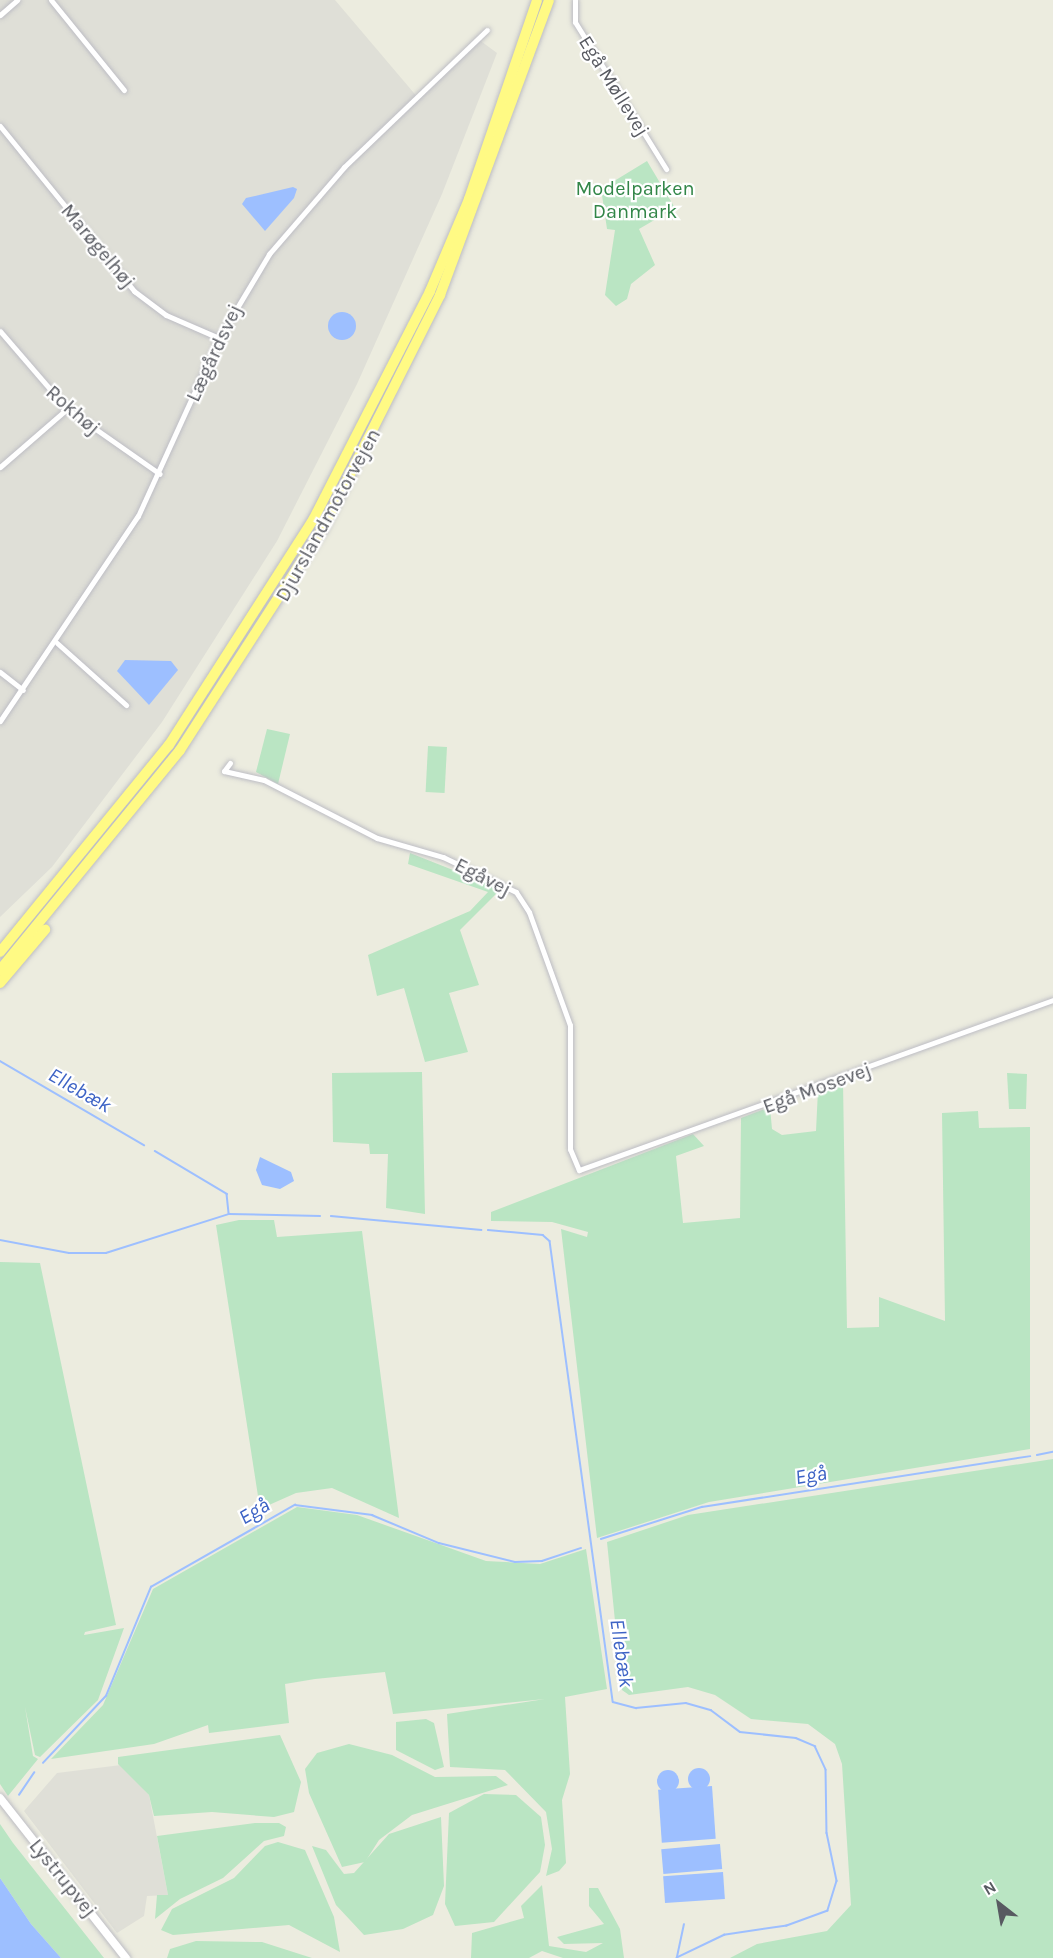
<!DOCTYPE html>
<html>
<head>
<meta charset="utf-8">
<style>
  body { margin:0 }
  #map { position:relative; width:1053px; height:1958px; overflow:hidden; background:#ececdf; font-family:Karla,sans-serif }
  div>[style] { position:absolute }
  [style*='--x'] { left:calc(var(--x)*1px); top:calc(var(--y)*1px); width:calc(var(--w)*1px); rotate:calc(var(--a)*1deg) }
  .industrial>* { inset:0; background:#dfdfd7 }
  .green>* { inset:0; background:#bae5c3; transform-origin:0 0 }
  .water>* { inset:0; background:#9dbfff; transform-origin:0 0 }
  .round { border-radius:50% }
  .stream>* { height:1.5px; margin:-0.75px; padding:0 0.75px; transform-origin:0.75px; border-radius:0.75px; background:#9dbfff }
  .roads { filter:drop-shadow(0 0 2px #bdbdc4) drop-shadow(0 0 2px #bdbdc4) }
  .street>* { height:5px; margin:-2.5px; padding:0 2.5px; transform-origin:2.5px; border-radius:2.5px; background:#fff }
  .secondary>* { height:8px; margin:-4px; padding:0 4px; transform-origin:4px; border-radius:4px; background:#fff }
  .highway>* { height:10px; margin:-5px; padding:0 5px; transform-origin:5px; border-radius:5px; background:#fffa84 }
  span { translate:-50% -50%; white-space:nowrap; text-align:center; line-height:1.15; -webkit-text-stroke:4.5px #fff; paint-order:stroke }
  .street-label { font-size:20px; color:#585a61 }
  .park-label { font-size:20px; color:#328648 }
  .water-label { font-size:21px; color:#3d63c5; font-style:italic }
  .north { position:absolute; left:969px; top:1874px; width:60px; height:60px; -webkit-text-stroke:4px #fff; paint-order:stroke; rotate:329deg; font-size:16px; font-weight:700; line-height:24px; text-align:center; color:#585a61 }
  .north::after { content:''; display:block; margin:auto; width:21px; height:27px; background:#585a61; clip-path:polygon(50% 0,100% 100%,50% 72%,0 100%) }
</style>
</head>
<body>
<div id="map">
  <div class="industrial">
    <div style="clip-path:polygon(0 0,335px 0,419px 99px,478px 39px,497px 53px,442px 194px,357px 384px,277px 541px,162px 722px,52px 867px,0 917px)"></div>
    <div style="clip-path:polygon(121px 1765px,149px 1795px,168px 1895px,147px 1896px,144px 1916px,117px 1933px,24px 1811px,57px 1773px)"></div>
  </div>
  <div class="green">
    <div style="clip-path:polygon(647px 161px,675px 208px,639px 229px,655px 265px,631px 284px,627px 299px,616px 306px,605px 295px,615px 230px,607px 229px,602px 195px,606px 186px)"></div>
    <div style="clip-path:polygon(267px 729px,290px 734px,278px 784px,256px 772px)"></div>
    <div style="left:428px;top:746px;width:19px;height:46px;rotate:3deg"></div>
    <div style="clip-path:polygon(410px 853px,501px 889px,460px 930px,479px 985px,449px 993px,468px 1052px,425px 1062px,404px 988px,377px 996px,368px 955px,470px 911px,488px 892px,408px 864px)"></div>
    <div style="clip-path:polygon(422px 1072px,425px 1214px,386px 1208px,388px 1154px,370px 1154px,369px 1144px,333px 1142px,332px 1073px)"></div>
    <div style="clip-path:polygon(1007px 1073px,1027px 1074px,1026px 1109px,1009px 1109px)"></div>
    <div style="clip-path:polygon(843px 1082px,847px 1328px,879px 1327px,879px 1297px,945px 1321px,942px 1113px,978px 1111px,979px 1128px,1030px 1127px,1030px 1449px,709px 1502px,597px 1538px,561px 1229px,587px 1237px,588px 1232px,552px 1222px,491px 1221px,491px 1212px,693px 1134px,704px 1146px,676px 1156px,683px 1223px,740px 1218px,741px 1118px,770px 1107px,772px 1129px,782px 1135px,816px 1131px,818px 1090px)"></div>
    <div style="clip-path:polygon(239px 1220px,274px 1220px,277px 1237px,362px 1231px,399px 1518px,332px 1488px,296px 1493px,260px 1509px,216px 1225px)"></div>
    <div style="clip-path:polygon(0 1262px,40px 1263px,116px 1625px,85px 1632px,84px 1635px,124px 1628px,98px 1700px,40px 1757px,35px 1755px,25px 1707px,33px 1756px,38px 1759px,8px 1796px,0 1784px)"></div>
    <div style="clip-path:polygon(1053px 1459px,1053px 1958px,730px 1958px,757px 1944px,827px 1931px,851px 1905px,842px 1764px,835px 1744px,808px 1724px,751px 1719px,715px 1695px,688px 1687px,629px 1695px,622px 1690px,607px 1542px,688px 1515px)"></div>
    <div style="clip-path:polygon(297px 1507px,357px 1515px,486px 1561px,540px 1564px,586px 1549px,607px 1689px,565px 1697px,570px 1774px,562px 1800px,566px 1863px,559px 1871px,546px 1876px,552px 1849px,546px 1812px,505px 1770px,450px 1767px,447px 1714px,545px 1699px,393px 1714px,385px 1672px,315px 1679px,285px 1684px,289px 1723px,209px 1733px,208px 1725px,154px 1744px,51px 1759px,103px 1705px,153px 1589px)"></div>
    <div style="clip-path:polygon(426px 1719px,434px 1723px,444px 1767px,435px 1770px,396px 1750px,396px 1722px)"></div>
    <div style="clip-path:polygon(280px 1735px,301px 1782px,294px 1812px,274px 1817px,212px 1812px,154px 1816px,149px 1795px,118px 1764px,118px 1757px)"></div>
    <div style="clip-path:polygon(349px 1744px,392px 1755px,435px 1777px,496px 1776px,508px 1785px,412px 1815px,379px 1840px,365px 1862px,342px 1867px,309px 1793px,305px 1769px,317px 1753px)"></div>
    <div style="clip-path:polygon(484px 1794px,516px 1795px,541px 1817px,545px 1845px,540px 1872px,494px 1922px,455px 1926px,445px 1904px,449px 1813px)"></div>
    <div style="clip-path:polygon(441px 1817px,444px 1886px,433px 1915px,403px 1929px,364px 1935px,336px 1905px,312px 1846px,326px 1850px,344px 1874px,354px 1873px,389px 1834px)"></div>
    <div style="clip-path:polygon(255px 1823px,279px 1823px,286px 1827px,284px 1836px,264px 1841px,223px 1878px,180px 1899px,155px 1919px,157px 1895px,168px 1895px,157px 1836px)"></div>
    <div style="clip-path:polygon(0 1824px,13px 1843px,104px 1958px,61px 1958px,31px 1924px,0 1878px)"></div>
    <div style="clip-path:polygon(278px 1842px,305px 1850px,334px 1917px,340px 1952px,289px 1925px,173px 1935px,161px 1930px,172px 1909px,234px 1878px,265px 1846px)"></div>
    <div style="clip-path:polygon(542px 1885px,549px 1946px,586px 1952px,603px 1943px,564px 1944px,557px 1937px,604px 1924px,589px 1906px,589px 1888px,598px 1888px,620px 1929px,624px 1958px,563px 1958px,542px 1951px,529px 1958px,471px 1958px,472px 1933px,524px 1918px,521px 1906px)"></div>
    <div style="clip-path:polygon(196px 1941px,262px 1942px,312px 1958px,167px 1958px,170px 1949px)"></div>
  </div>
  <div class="water">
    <div style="clip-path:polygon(293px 187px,297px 189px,294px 198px,265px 231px,242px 204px,246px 198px)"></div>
    <div class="round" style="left:328px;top:312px;width:28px;height:28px"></div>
    <div style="clip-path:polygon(125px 660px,171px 661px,178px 670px,149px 705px,117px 671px)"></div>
    <div style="clip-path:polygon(260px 1157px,291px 1172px,294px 1181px,280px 1189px,262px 1185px,256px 1170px)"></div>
    <div class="round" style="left:688px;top:1768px;width:22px;height:22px"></div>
    <div class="round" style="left:657px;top:1770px;width:22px;height:22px"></div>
    <div style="left:712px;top:1786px;width:53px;height:54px;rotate:86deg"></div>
    <div style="left:720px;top:1844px;width:25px;height:59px;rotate:85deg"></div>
    <div style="left:723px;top:1872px;width:27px;height:60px;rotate:86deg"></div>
    <div style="clip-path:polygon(0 1878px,31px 1924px,61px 1958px,0 1958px)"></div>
  </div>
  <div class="stream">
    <div style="--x:0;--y:1061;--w:167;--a:30.3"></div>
    <div style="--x:155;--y:1151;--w:84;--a:30.8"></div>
    <div style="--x:227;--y:1194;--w:20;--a:84"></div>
    <div style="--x:229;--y:1214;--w:91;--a:1.3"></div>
    <div style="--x:331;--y:1216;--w:151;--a:5.3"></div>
    <div style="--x:488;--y:1230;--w:55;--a:5.2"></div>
    <div style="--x:543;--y:1235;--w:9;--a:41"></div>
    <div style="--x:550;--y:1241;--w:465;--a:82.2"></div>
    <div style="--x:613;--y:1702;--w:24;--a:15"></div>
    <div style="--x:636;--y:1708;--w:50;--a:-5.7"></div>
    <div style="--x:686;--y:1703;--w:26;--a:16"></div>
    <div style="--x:711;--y:1710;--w:36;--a:37"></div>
    <div style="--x:740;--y:1732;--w:56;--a:6.1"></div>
    <div style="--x:796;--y:1738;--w:21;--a:23"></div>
    <div style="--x:815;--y:1746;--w:26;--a:65"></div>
    <div style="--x:826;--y:1770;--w:63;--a:89.1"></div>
    <div style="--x:827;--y:1833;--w:49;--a:78.2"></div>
    <div style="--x:837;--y:1881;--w:31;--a:107"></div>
    <div style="--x:828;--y:1911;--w:44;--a:159.9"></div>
    <div style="--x:787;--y:1926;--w:63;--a:171.7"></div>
    <div style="--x:725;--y:1935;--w:53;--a:154.4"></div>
    <div style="--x:0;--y:1240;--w:70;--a:10.7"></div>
    <div style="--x:69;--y:1253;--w:37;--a:0"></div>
    <div style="--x:106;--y:1253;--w:129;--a:-17.6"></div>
    <div style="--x:1037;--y:1455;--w:16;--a:-11"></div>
    <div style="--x:601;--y:1539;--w:106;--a:-17.6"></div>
    <div style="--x:702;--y:1507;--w:332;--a:-8.8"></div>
    <div style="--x:43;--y:1763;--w:92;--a:-46.8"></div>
    <div style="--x:106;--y:1696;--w:118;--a:-67.6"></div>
    <div style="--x:151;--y:1587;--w:166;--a:-29.7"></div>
    <div style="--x:295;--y:1505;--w:78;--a:7.4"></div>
    <div style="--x:372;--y:1515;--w:73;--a:22.7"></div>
    <div style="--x:439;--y:1543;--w:78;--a:14"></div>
    <div style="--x:515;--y:1562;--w:27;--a:-2"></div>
    <div style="--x:542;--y:1561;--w:41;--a:-18.4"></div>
    <div style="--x:19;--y:1795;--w:27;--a:-56"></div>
    <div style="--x:677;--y:1957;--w:33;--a:-78"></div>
  </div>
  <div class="roads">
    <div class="street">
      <div style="--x:51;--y:0;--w:116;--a:51"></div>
      <div style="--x:575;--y:0;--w:22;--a:90"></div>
      <div style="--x:575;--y:22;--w:173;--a:58.2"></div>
      <div style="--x:0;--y:15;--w:23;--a:-41"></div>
      <div style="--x:0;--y:126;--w:213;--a:50.9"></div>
      <div style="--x:134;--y:291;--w:40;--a:37"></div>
      <div style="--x:166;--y:315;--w:58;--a:23.5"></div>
      <div style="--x:0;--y:331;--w:103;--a:49.3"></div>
      <div style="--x:67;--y:409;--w:113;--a:35"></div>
      <div style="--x:0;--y:467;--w:89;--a:-40.9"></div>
      <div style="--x:57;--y:643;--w:93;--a:41.9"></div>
      <div style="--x:0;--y:672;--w:29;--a:38"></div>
      <div style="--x:0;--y:721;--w:247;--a:-56.1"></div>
      <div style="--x:138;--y:516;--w:196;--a:-65.5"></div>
      <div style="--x:219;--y:338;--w:98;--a:-59.2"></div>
      <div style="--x:269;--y:254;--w:115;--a:-49.2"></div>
      <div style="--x:344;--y:167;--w:198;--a:-43.8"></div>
      <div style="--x:230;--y:763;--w:10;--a:127"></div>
      <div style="--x:224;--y:771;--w:41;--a:12.7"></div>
      <div style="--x:264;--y:780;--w:127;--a:27.2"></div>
      <div style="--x:377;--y:838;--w:69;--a:16.1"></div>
      <div style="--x:443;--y:857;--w:81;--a:25.6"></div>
      <div style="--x:516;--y:892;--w:24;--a:57"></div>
      <div style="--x:529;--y:912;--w:120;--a:70.1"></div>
      <div style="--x:570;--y:1025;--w:124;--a:90"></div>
      <div style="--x:570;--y:1149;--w:23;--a:67"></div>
      <div style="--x:579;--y:1170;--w:504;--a:-19.73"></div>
    </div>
    <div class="secondary">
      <div style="--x:0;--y:1798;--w:204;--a:51.8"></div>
    </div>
    <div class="highway">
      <div style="--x:0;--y:952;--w:267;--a:-50.8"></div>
      <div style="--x:169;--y:745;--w:267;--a:-57.4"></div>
      <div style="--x:313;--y:520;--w:257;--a:-62.9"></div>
      <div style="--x:430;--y:291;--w:100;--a:-67"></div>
      <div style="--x:469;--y:199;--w:210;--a:-71.1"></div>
      <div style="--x:0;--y:970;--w:284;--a:-50.7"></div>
      <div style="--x:180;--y:750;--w:264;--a:-57.2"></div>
      <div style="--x:323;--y:528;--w:261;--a:-63.3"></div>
      <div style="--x:440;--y:295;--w:314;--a:-69.7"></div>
      <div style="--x:0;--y:983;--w:70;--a:-49.7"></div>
    </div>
  </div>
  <div class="street-label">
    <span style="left:614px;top:86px;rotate:58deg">Egå Møllevej</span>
    <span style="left:98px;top:246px;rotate:50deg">Marøgelhøj</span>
    <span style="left:214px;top:353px;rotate:-65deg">Lægårdsvej</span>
    <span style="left:73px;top:410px;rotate:41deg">Rokhøj</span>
    <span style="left:328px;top:515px;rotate:-61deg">Djurslandmotorvejen</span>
    <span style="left:483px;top:877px;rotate:27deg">Egåvej</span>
    <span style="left:817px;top:1088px;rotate:-20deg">Egå Mosevej</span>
    <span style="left:63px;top:1878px;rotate:51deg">Lystrupvej</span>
  </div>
  <div class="park-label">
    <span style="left:635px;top:200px">Modelparken<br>Danmark</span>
  </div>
  <div class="water-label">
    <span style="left:80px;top:1090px;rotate:30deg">Ellebæk</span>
    <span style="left:811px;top:1475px;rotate:-9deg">Egå</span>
    <span style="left:254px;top:1511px;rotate:-30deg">Egå</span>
    <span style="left:622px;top:1653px;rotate:82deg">Ellebæk</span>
  </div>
  <div class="north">N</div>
</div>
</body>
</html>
